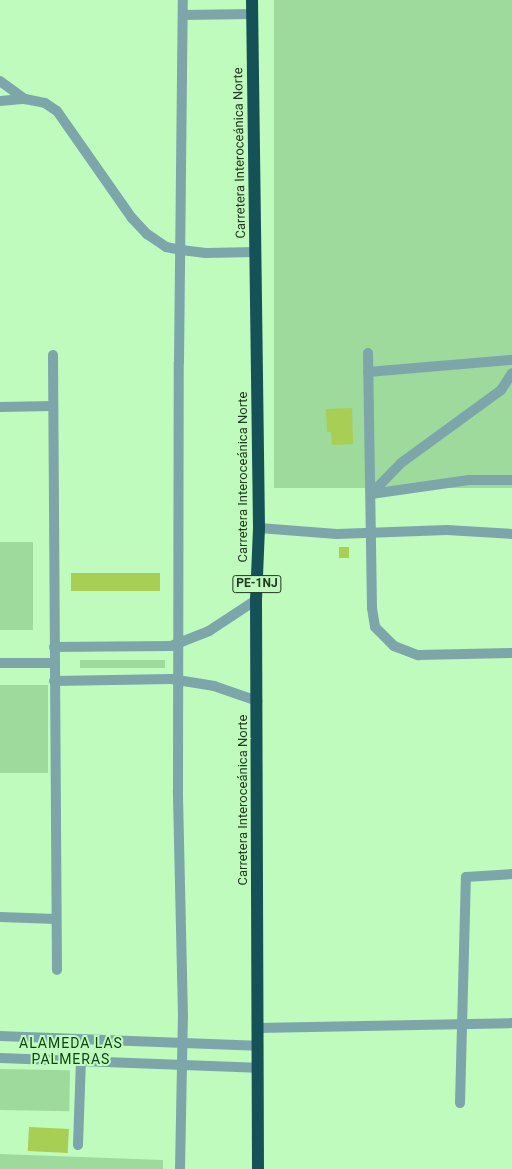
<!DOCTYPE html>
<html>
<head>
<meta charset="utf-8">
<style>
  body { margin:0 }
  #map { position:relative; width:512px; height:1169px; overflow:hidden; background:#c0fbbe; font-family:Roboto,sans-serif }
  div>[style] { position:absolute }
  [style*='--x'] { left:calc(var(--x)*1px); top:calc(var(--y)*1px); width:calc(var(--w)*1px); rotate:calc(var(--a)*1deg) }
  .green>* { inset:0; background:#9dda9c; transform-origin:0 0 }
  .building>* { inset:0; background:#a8ce53; transform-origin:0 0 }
  .minor>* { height:10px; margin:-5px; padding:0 5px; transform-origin:5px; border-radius:5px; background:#7ca6aa }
  .highway>* { height:12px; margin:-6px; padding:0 6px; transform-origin:6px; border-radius:6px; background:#155258 }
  span { translate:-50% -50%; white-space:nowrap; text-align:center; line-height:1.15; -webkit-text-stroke:4px #c0fbbe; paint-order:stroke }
  .shield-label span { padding:1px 3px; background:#c0fbbe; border:1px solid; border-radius:3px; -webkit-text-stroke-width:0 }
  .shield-label { font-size:12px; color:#213821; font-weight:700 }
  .street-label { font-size:13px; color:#213821 }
  .neighbourhood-label { font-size:14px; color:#0b4510; letter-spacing:1px }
</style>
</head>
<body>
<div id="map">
  <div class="green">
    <div style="left:274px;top:0;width:238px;height:488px"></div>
    <div style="left:0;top:542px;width:33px;height:88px"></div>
    <div style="left:165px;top:660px;width:8px;height:85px;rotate:90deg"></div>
    <div style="left:0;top:685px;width:48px;height:88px"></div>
    <div style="left:0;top:1069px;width:70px;height:41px;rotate:1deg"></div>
    <div style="clip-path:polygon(0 1154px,163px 1160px,163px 1169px,0 1169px)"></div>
  </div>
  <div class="building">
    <div style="clip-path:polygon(352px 408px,353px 444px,332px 445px,331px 432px,327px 432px,326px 409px)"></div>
    <div style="left:349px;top:547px;width:11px;height:10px;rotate:90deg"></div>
    <div style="left:71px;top:573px;width:89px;height:18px"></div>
    <div style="left:29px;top:1127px;width:40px;height:24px;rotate:3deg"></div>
  </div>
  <div class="minor">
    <div style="--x:183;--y:15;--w:70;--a:-0.8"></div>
    <div style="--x:0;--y:81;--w:31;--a:36"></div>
    <div style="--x:25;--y:99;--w:20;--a:11"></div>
    <div style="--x:45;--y:103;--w:14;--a:34"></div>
    <div style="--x:57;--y:111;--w:131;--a:55"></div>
    <div style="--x:132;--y:218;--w:22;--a:47"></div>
    <div style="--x:147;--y:234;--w:23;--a:34"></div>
    <div style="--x:166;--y:247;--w:15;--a:11"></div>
    <div style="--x:181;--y:250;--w:25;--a:7"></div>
    <div style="--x:206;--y:253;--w:49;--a:-1.2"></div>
    <div style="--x:0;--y:101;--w:25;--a:-5"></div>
    <div style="--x:368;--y:353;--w:255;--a:89.1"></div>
    <div style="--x:372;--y:608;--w:19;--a:81"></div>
    <div style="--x:375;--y:627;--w:27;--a:45"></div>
    <div style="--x:394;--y:646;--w:26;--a:21"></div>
    <div style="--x:418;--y:655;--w:94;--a:-1.2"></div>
    <div style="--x:53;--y:355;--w:615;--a:89.63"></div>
    <div style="--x:368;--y:372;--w:144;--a:-4.8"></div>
    <div style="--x:0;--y:407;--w:53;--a:-1.1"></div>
    <div style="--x:371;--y:494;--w:43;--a:-45.9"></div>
    <div style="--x:401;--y:463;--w:124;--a:-36.1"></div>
    <div style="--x:501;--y:390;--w:20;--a:-57"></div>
    <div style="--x:371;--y:494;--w:99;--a:-8.1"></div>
    <div style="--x:469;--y:480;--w:43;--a:0"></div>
    <div style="--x:259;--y:528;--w:78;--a:4.4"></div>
    <div style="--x:337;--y:534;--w:110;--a:-2.1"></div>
    <div style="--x:447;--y:530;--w:65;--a:3.5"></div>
    <div style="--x:54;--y:647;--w:117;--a:-0.5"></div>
    <div style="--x:171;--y:646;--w:41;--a:-21.5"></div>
    <div style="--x:209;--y:631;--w:56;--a:-33.4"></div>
    <div style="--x:0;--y:663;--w:54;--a:0"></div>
    <div style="--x:54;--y:681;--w:117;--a:-1"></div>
    <div style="--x:171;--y:679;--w:44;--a:9.2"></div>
    <div style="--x:214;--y:686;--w:46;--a:19.2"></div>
    <div style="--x:0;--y:917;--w:56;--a:2"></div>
    <div style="--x:258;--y:1028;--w:254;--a:-1.1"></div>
    <div style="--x:0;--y:1036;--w:258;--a:2.2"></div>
    <div style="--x:0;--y:1058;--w:258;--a:2.2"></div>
    <div style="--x:460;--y:1103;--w:226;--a:-88.5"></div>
    <div style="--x:466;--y:877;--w:46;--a:-3.7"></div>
    <div style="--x:78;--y:1145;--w:84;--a:-88"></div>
    <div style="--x:180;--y:1169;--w:152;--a:-88.9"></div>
    <div style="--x:183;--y:1017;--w:227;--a:-91.3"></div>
    <div style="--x:178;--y:790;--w:428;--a:-89.9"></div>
    <div style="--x:179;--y:362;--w:362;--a:-89.4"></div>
  </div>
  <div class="highway">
    <div style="--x:252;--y:0;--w:528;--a:89.24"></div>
    <div style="--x:259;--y:528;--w:72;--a:92.4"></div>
    <div style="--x:256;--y:600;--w:569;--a:89.8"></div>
  </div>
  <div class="shield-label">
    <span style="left:257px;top:584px">PE-1NJ</span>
  </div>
  <div class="street-label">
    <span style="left:240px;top:153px;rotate:-91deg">Carretera Interoceánica Norte</span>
    <span style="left:243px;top:477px;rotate:-90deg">Carretera Interoceánica Norte</span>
    <span style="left:243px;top:800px;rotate:-90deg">Carretera Interoceánica Norte</span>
  </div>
  <div class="neighbourhood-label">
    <span style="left:71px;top:1051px">ALAMEDA LAS<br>PALMERAS</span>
  </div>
</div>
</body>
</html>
